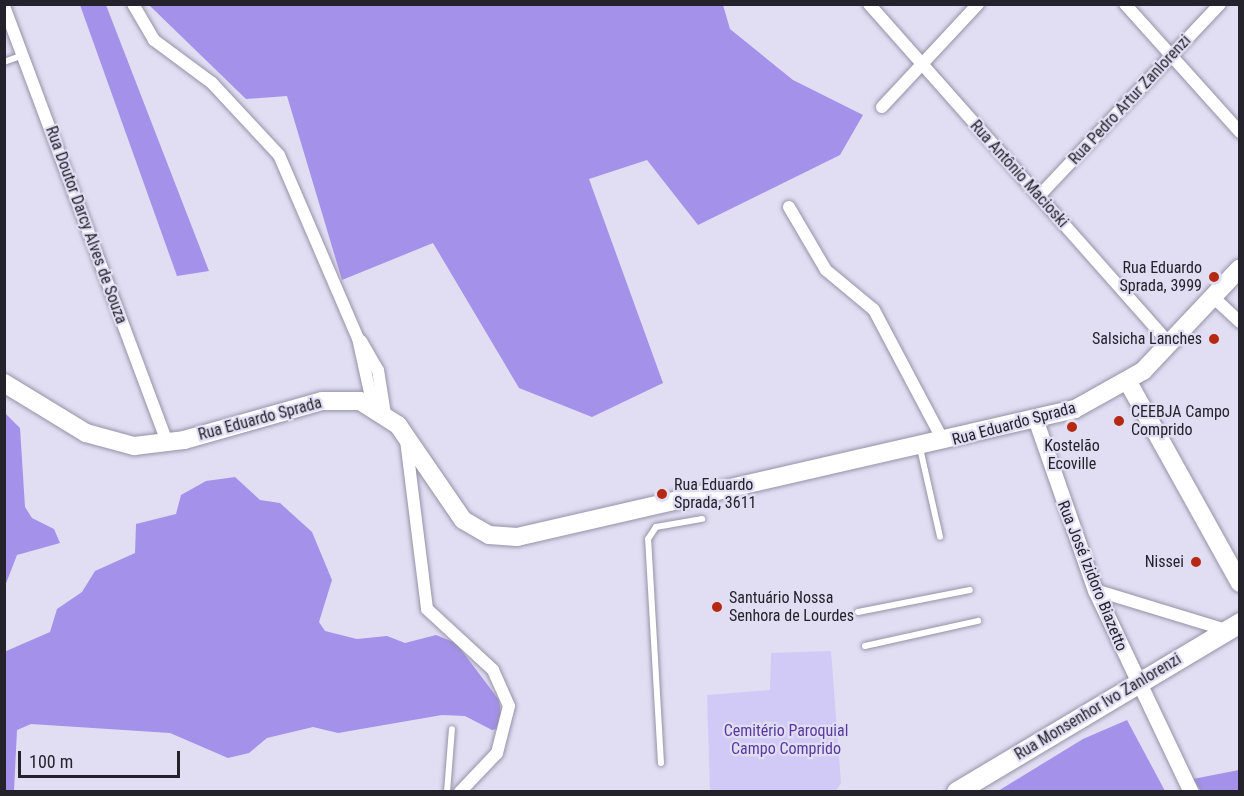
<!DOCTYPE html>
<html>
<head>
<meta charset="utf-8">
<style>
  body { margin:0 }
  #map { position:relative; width:1244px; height:796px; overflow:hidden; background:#e1def3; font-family:"Roboto Condensed",sans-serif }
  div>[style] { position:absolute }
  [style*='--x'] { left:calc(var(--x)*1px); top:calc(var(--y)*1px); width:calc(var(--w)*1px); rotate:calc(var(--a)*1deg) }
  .green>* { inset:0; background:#d1c9f6 }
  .forest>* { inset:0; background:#a491e9 }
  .roads { filter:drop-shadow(0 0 2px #9592a6) drop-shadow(0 0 2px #9592a6) }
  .service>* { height:6px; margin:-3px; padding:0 3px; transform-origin:3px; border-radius:3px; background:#fff }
  .minor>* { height:12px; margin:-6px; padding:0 6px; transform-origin:6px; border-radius:6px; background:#fff }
  .tertiary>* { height:15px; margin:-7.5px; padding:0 7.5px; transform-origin:7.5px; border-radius:7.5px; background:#fff }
  .secondary>* { height:18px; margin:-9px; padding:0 9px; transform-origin:9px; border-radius:9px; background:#fff }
  .primary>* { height:20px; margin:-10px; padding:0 10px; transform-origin:10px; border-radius:10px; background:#fff }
  .dots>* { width:16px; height:16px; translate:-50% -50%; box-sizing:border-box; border:3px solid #e1def3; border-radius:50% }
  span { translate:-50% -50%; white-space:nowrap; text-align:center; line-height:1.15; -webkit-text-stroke:4.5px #e1def3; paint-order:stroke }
  .street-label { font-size:16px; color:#24222a }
  .poi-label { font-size:16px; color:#24222a }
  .right { translate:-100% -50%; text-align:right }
  .left { translate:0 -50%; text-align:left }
  .park-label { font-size:16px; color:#59399f }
  .frame { position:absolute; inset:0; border:6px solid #24222a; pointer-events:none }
  .scale { position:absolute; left:18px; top:751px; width:162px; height:27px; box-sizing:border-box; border:3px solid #24222a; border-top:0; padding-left:8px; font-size:18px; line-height:21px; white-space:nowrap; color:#24222a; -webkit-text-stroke:4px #e1def3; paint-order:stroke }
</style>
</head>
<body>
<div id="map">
  <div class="green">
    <div style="clip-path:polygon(831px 651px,841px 783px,836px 791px,710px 791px,707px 695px,770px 690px,771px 653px)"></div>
  </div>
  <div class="forest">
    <div style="clip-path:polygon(80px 5px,106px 5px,209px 271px,177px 276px)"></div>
    <div style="clip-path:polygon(149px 5px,723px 5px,730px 29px,793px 80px,863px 115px,840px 155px,698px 225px,647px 160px,589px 179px,663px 383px,592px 417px,519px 388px,433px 243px,342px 280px,287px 96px,246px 99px)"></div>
    <div style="clip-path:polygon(5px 413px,20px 428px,25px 507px,32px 518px,54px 529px,60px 543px,17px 555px,5px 586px)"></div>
    <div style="clip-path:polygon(235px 477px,260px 500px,280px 503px,312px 532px,332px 580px,319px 622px,325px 631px,357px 639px,387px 636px,405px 643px,436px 635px,456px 643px,499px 700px,503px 728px,492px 730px,465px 716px,442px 715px,338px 733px,313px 727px,267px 738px,249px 753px,228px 758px,170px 733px,31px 724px,17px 730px,14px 791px,5px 791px,4px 652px,50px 632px,57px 609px,82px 592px,95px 571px,135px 553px,136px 524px,176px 514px,181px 495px,206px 481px)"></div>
    <div style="clip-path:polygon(1127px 720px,1165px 791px,998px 791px,1083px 739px)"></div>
    <div style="clip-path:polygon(1239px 770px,1239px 791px,1201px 791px,1193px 779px)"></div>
  </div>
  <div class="roads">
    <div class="service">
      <div style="--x:4;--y:62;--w:20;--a:-20"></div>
      <div style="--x:920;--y:448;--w:91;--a:77.3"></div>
      <div style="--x:858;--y:612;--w:114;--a:-11.1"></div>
      <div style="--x:865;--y:646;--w:116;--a:-12.5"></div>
      <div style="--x:661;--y:763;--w:224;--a:-93.3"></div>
      <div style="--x:648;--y:539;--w:14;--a:-56"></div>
      <div style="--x:656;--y:527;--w:47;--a:-9.9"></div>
      <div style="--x:447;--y:792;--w:63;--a:-85.5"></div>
    </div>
    <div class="minor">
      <div style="--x:133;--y:4;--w:42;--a:59.7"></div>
      <div style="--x:154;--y:40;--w:72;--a:36.6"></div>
      <div style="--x:212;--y:83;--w:98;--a:47.1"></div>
      <div style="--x:279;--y:155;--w:199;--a:66.7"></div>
      <div style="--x:358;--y:338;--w:70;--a:77.6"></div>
      <div style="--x:869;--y:4;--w:454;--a:48.5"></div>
      <div style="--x:1125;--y:4;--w:172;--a:48.1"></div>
      <div style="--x:4;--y:6;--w:466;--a:69.5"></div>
      <div style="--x:882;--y:107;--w:141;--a:-47"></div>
      <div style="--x:1039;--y:196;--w:264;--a:-46.7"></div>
      <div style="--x:789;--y:207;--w:73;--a:59.6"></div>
      <div style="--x:826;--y:270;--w:62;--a:39.8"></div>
      <div style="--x:874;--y:310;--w:149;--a:62.1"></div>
      <div style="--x:1213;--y:297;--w:37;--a:43"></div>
      <div style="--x:361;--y:341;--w:34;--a:60"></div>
      <div style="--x:378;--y:370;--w:45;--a:81"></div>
      <div style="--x:406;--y:440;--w:170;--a:82.9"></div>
      <div style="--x:427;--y:609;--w:90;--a:42.7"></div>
      <div style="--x:493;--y:670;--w:39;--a:66"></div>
      <div style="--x:509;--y:706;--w:49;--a:104.3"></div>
      <div style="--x:497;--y:753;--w:54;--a:133.5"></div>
      <div style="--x:1095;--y:590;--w:137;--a:17"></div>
    </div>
    <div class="tertiary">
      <div style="--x:1036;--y:421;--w:179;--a:70.8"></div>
      <div style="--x:1095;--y:590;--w:224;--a:64.6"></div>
    </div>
    <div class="secondary">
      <div style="--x:1128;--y:382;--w:230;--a:60.9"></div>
      <div style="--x:4;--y:383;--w:96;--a:31.4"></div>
      <div style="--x:86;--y:433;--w:50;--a:15.2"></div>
      <div style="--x:134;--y:446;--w:50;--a:-6.8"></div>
      <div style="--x:184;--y:440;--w:143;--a:-15.8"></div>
      <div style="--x:322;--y:401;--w:38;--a:0"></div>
      <div style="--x:360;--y:401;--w:45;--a:32.3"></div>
      <div style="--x:398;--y:425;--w:115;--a:55.6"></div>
      <div style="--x:463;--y:520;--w:30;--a:30"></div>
      <div style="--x:489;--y:535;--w:28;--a:4"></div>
      <div style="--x:517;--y:537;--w:572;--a:-12.92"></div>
      <div style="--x:1075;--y:409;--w:78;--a:-29.2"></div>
      <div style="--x:1143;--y:371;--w:141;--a:-46.7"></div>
    </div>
    <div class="primary">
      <div style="--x:957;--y:792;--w:330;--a:-30.8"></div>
    </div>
  </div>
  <div class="dots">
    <div style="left:1214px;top:277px;background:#b52812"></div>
    <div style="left:1214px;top:339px;background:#b52812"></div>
    <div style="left:1119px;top:421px;background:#b52812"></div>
    <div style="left:1072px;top:427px;background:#b52812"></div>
    <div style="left:662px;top:494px;background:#b52812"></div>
    <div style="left:1196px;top:562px;background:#b52812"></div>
    <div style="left:717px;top:607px;background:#b52812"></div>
  </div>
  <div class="street-label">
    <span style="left:1130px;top:100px;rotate:-47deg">Rua Pedro Artur Zanlorenzi</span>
    <span style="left:1019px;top:174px;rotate:48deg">Rua Antônio Macioski</span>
    <span style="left:86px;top:225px;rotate:70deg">Rua Doutor Darcy Alves de Souza</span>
    <span style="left:260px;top:419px;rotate:-15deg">Rua Eduardo Sprada</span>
    <span style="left:1014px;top:424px;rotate:-15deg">Rua Eduardo Sprada</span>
    <span style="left:1092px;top:576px;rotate:68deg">Rua José Izidoro Biazetto</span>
    <span style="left:1098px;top:707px;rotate:-31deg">Rua Monsenhor Ivo Zanlorenzi</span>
  </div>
  <div class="poi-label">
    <span class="right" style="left:1202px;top:277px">Rua Eduardo<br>Sprada, 3999</span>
    <span class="right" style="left:1202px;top:339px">Salsicha Lanches</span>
    <span class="left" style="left:1131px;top:421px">CEEBJA Campo<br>Comprido</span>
    <span style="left:1072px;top:455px">Kostelão<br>Ecoville</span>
    <span class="left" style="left:674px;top:494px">Rua Eduardo<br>Sprada, 3611</span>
    <span class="right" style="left:1184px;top:562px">Nissei</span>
    <span class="left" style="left:729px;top:607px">Santuário Nossa<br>Senhora de Lourdes</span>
  </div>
  <div class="park-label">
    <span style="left:786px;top:740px">Cemitério Paroquial<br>Campo Comprido</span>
  </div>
  <div class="frame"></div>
  <div class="scale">100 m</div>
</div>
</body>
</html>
